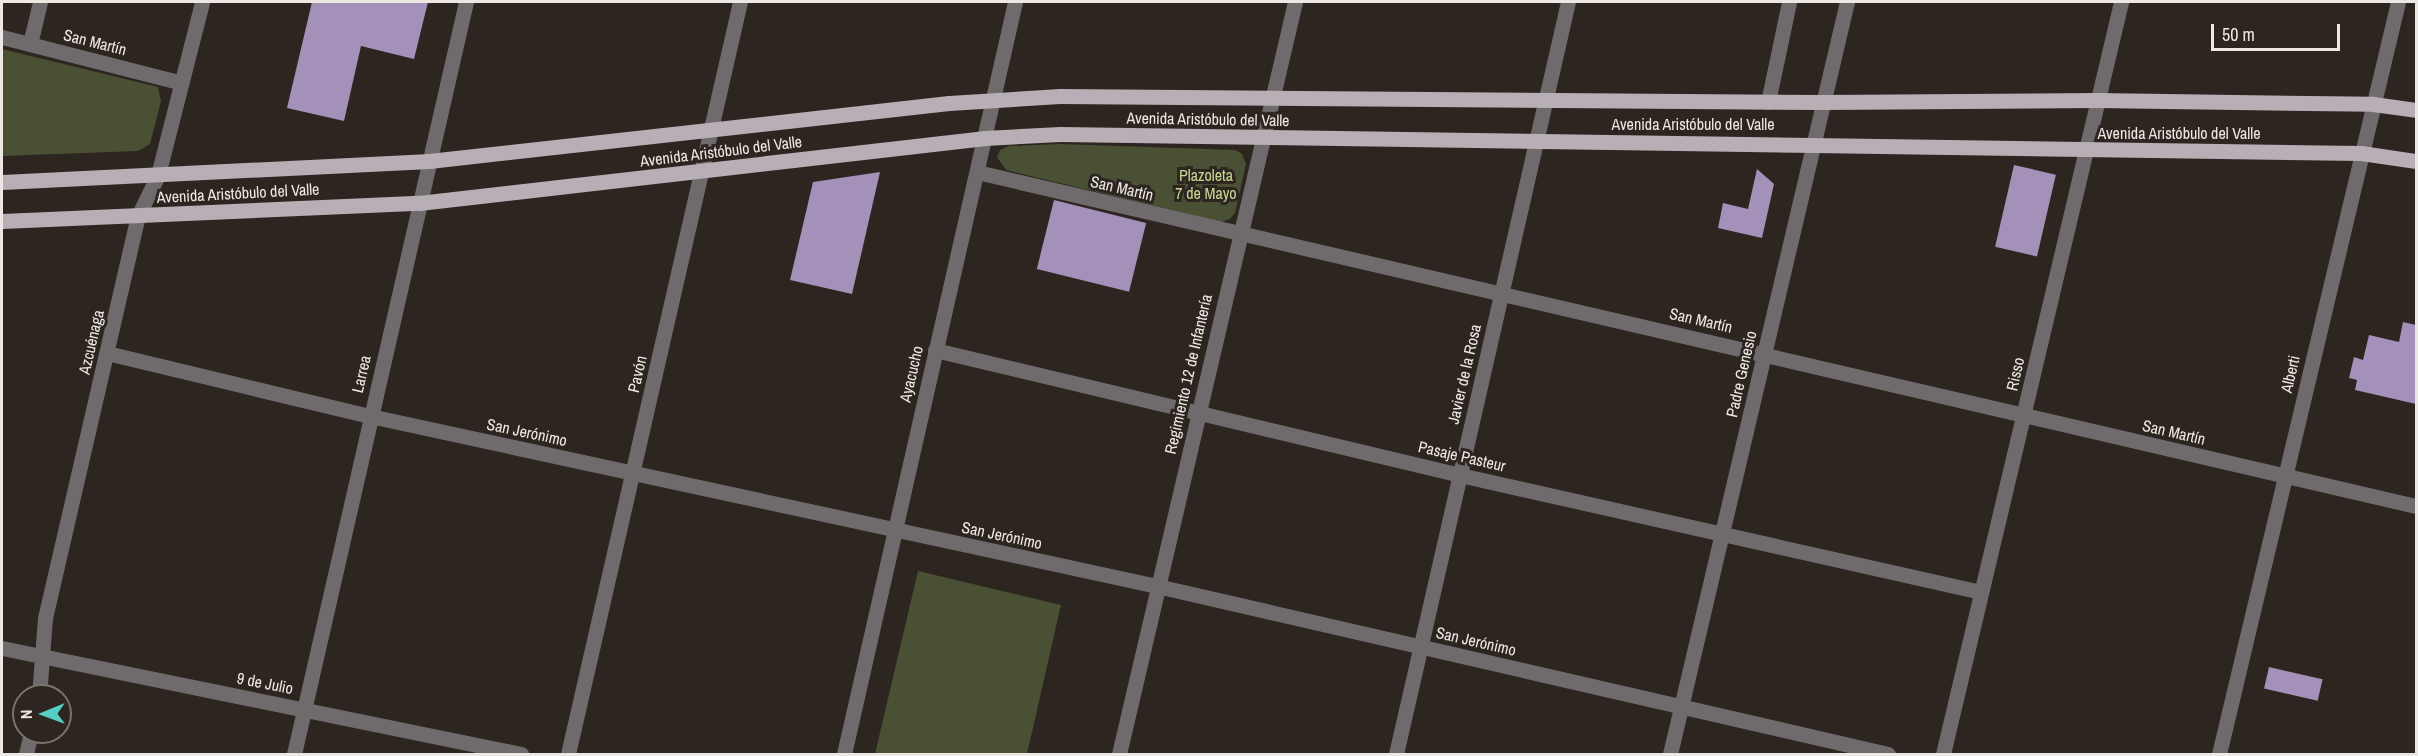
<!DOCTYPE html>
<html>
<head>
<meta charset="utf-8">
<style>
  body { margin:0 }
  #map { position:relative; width:2418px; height:756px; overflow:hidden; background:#2d2520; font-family:"Archivo Narrow",sans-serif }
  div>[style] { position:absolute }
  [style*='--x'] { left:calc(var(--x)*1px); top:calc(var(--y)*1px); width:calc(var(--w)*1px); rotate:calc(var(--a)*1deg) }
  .green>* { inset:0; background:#495033 }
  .building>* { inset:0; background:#a391b9; transform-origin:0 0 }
  .minor>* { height:15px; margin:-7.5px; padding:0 7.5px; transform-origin:7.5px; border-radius:7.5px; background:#6f6b6d }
  .major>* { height:15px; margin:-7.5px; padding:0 7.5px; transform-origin:7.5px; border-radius:7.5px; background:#b7afb5 }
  span { translate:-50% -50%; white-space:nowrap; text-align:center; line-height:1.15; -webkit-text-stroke:6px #2d2520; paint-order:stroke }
  .street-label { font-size:16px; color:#eee8e5 }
  .park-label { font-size:16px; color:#c7d793 }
  .frame { position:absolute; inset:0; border:3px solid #eee8e5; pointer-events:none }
  .north { position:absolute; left:12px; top:684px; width:60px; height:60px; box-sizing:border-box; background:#2d2520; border:2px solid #7a736f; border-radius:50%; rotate:269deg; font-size:16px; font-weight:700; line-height:24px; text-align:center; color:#eee8e5 }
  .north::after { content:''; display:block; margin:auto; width:21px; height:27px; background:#55cec4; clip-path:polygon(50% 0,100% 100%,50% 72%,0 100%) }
  .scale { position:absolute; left:2211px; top:24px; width:129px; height:27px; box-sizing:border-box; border:3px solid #eee8e5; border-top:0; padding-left:8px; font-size:18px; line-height:21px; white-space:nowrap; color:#eee8e5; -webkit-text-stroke:4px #2d2520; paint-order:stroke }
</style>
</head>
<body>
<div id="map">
  <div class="green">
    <div style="clip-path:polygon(2px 49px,158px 87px,161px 101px,150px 144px,138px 151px,2px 156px)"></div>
    <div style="clip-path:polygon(1061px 144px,1235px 150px,1242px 154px,1246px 164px,1235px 213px,1230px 219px,1221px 222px,1006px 170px,997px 157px,1000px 150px,1009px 146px)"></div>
    <div style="clip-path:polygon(918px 571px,1061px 605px,1027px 754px,875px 754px)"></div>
  </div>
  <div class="building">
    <div style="clip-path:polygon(312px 2px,428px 2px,414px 59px,361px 46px,344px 121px,287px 108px)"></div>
    <div style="left:2014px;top:165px;width:43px;height:84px;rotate:13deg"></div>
    <div style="clip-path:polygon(1757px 169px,1774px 184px,1762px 238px,1718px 228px,1723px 203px,1748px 209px)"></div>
    <div style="clip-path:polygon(880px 172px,852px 294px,790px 280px,813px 182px)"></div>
    <div style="left:1054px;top:200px;width:95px;height:71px;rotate:14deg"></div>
    <div style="clip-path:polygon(2403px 322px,2416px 325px,2416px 404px,2355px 390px,2357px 380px,2349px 378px,2354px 357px,2363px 360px,2369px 335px,2399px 342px)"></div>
    <div style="left:2269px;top:667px;width:55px;height:22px;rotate:13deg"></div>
  </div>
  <div class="minor">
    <div style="--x:2;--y:37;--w:183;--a:14.3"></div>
    <div style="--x:30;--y:44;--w:43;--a:-76.6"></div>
    <div style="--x:1768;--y:102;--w:102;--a:-78.1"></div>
    <div style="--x:977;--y:172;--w:1477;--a:13.07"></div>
    <div style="--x:935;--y:350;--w:540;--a:13.39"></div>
    <div style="--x:1460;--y:475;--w:534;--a:12.66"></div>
    <div style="--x:107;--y:353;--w:270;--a:13.5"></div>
    <div style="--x:370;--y:416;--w:805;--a:12.19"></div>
    <div style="--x:1157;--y:586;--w:750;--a:12.94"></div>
    <div style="--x:2;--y:648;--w:530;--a:11.54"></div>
    <div style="--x:39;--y:696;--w:78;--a:-85.6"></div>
    <div style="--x:45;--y:618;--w:413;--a:-77"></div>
    <div style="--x:138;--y:216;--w:46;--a:-64"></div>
    <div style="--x:158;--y:175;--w:179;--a:-75.7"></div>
    <div style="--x:26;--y:754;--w:23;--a:-77"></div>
    <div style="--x:294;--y:754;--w:771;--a:-77.12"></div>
    <div style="--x:568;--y:754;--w:771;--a:-77.12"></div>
    <div style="--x:844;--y:754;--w:771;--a:-77.19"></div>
    <div style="--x:1119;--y:754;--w:772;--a:-76.83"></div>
    <div style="--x:1396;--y:754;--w:771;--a:-77.12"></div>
    <div style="--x:1670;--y:754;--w:773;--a:-76.76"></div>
    <div style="--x:1943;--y:754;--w:773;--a:-76.68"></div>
    <div style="--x:2219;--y:754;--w:773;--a:-76.61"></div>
  </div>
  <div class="major">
    <div style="--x:2;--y:182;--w:428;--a:-2.8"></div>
    <div style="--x:429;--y:161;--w:523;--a:-6.36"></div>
    <div style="--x:949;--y:103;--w:111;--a:-3.6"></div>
    <div style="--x:1060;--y:96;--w:763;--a:0.45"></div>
    <div style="--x:1823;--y:102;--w:273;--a:-0.4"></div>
    <div style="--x:2096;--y:100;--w:277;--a:0.8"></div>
    <div style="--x:2373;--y:104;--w:43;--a:7.9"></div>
    <div style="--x:2;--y:221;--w:417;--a:-2.5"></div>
    <div style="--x:419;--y:203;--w:570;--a:-6.55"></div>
    <div style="--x:985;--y:138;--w:75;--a:-3.1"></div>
    <div style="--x:1060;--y:134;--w:1301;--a:0.84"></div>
    <div style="--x:2361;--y:153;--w:56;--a:8.3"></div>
  </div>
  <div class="street-label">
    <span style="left:95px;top:42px;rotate:14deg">San Martín</span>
    <span style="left:1208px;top:119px;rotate:1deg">Avenida Aristóbulo del Valle</span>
    <span style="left:1693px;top:124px">Avenida Aristóbulo del Valle</span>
    <span style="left:2179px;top:133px">Avenida Aristóbulo del Valle</span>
    <span style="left:721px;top:151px;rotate:-7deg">Avenida Aristóbulo del Valle</span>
    <span style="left:1122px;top:188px;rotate:13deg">San Martín</span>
    <span style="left:238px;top:193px;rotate:-3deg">Avenida Aristóbulo del Valle</span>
    <span style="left:1701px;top:320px;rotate:13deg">San Martín</span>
    <span style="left:91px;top:342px;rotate:-77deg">Azcuénaga</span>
    <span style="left:361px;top:374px;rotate:-77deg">Larrea</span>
    <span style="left:637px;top:374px;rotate:-77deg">Pavón</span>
    <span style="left:911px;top:374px;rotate:-77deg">Ayacucho</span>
    <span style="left:1188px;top:374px;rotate:-77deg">Regimiento 12 de Infantería</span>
    <span style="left:1464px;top:374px;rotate:-77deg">Javier de la Rosa</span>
    <span style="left:1741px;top:374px;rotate:-77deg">Padre Genesio</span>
    <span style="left:2015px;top:374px;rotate:-77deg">Risso</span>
    <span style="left:2290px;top:374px;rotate:-77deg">Alberti</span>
    <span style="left:527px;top:432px;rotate:12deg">San Jerónimo</span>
    <span style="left:2174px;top:432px;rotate:13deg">San Martín</span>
    <span style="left:1462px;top:456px;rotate:13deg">Pasaje Pasteur</span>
    <span style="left:1002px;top:535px;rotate:12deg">San Jerónimo</span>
    <span style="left:1476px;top:641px;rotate:13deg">San Jerónimo</span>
    <span style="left:265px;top:683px;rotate:11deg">9 de Julio</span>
  </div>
  <div class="park-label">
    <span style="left:1206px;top:184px">Plazoleta<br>7 de Mayo</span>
  </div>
  <div class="frame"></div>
  <div class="north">N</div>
  <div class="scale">50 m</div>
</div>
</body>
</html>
